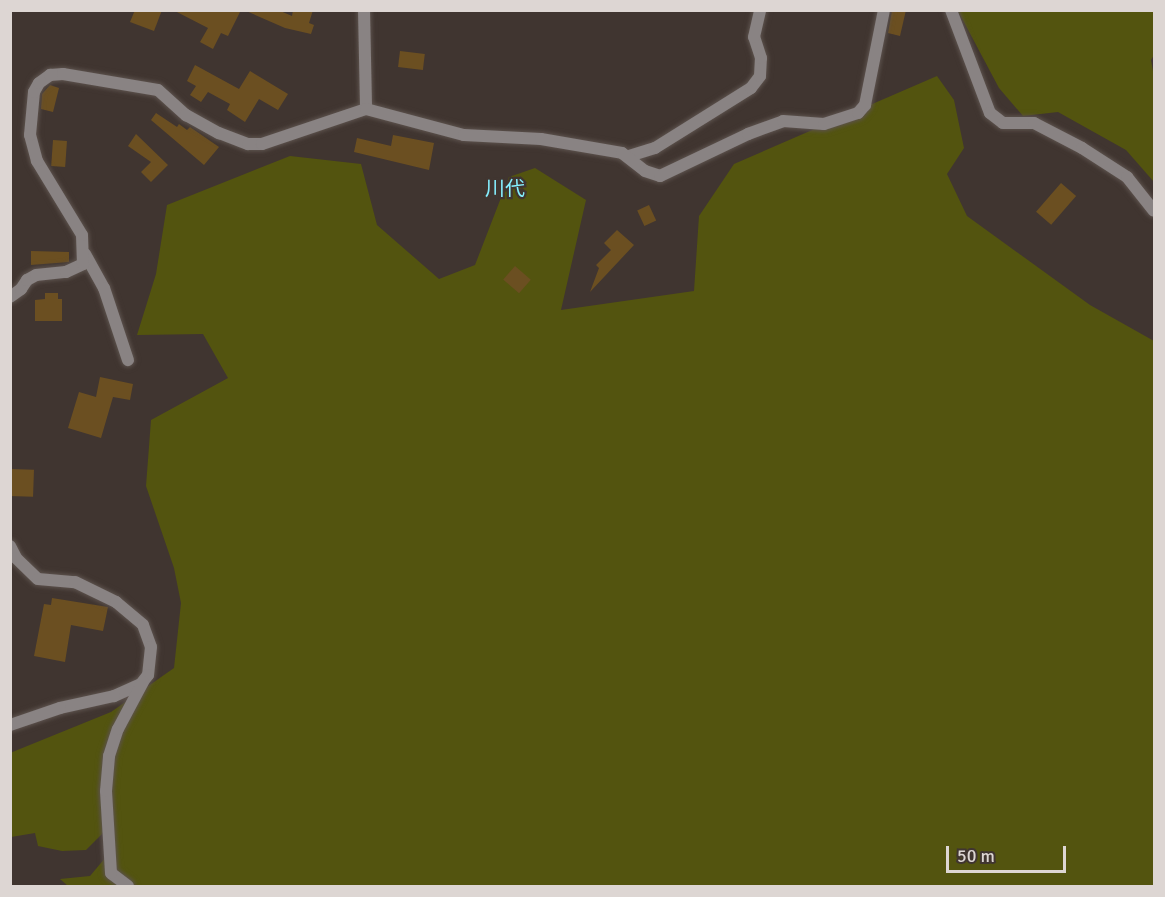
<!DOCTYPE html>
<html>
<head>
<meta charset="utf-8">
<style>
  body { margin:0 }
  #map { position:relative; width:1165px; height:897px; overflow:hidden; background:#403530; font-family:Signika,"Noto Sans JP",sans-serif }
  div>[style] { position:absolute }
  [style*='--x'] { left:calc(var(--x)*1px); top:calc(var(--y)*1px); width:calc(var(--w)*1px); rotate:calc(var(--a)*1deg) }
  .green>* { inset:0; background:#53540f }
  .building>* { inset:0; background:#6b4f21; transform-origin:0 0 }
  .roads { filter:drop-shadow(0 0 2px #5c524d) drop-shadow(0 0 2px #5c524d) }
  .minor>* { height:12px; margin:-6px; padding:0 6px; transform-origin:6px; border-radius:6px; background:#898383 }
  span { translate:-50% -50%; white-space:nowrap; text-align:center; line-height:1.15; -webkit-text-stroke:4.5px #403530; paint-order:stroke }
  .quarter-label { font-size:20px; color:#85eefe }
  .frame { position:absolute; inset:0; border:12px solid #ddd6d3; pointer-events:none }
  .scale { position:absolute; left:946px; top:846px; width:120px; height:27px; box-sizing:border-box; border:3px solid #ddd6d3; border-top:0; padding-left:8px; font-size:18px; line-height:21px; white-space:nowrap; color:#ddd6d3; -webkit-text-stroke:4px #403530; paint-order:stroke }
</style>
</head>
<body>
<div id="map">
  <div class="green">
    <div style="clip-path:polygon(958px 11px,1154px 11px,1154px 55px,1151px 60px,1154px 77px,1154px 182px,1126px 150px,1058px 112px,1023px 116px,999px 88px)"></div>
    <div style="clip-path:polygon(937px 76px,954px 100px,964px 148px,947px 174px,967px 216px,1090px 305px,1154px 341px,1154px 886px,68px 886px,60px 879px,90px 876px,111px 851px,110px 826px,86px 850px,62px 851px,38px 846px,35px 833px,11px 837px,10px 753px,111px 712px,174px 668px,181px 603px,174px 568px,146px 486px,151px 420px,228px 378px,203px 334px,137px 335px,156px 274px,167px 205px,290px 156px,361px 164px,377px 225px,439px 279px,475px 265px,509px 177px,535px 168px,586px 200px,561px 310px,694px 291px,699px 216px,734px 164px)"></div>
  </div>
  <div class="building">
    <div style="clip-path:polygon(135px 10px,162px 10px,154px 31px,130px 22px)"></div>
    <div style="clip-path:polygon(173px 10px,241px 10px,228px 36px,221px 33px,213px 49px,200px 42px,208px 28px)"></div>
    <div style="clip-path:polygon(244px 10px,278px 10px,292px 16px,293px 10px,313px 10px,309px 23px,314px 25px,311px 34px,285px 28px)"></div>
    <div style="clip-path:polygon(892px 10px,906px 10px,900px 36px,888px 33px)"></div>
    <div style="left:400px;top:51px;width:25px;height:16px;rotate:7deg"></div>
    <div style="clip-path:polygon(195px 65px,239px 89px,250px 71px,288px 94px,278px 110px,259px 99px,245px 122px,227px 110px,230px 104px,208px 92px,201px 102px,190px 95px,196px 86px,187px 81px)"></div>
    <div style="clip-path:polygon(50px 85px,59px 88px,53px 112px,41px 109px,42px 94px)"></div>
    <div style="clip-path:polygon(156px 113px,177px 127px,179px 124px,187px 130px,190px 127px,219px 147px,204px 165px,151px 120px)"></div>
    <div style="clip-path:polygon(136px 134px,168px 165px,151px 182px,141px 172px,151px 162px,128px 146px)"></div>
    <div style="clip-path:polygon(393px 135px,434px 143px,429px 170px,354px 152px,357px 138px,391px 146px)"></div>
    <div style="left:53px;top:140px;width:14px;height:26px;rotate:4deg"></div>
    <div style="left:1061px;top:183px;width:20px;height:38px;rotate:41deg"></div>
    <div style="left:649px;top:205px;width:17px;height:13px;rotate:65deg"></div>
    <div style="clip-path:polygon(617px 230px,634px 245px,590px 292px,599px 268px,596px 265px,611px 250px,604px 243px)"></div>
    <div style="clip-path:polygon(31px 251px,69px 252px,69px 262px,31px 265px)"></div>
    <div style="left:515px;top:266px;width:21px;height:18px;rotate:41deg"></div>
    <div style="clip-path:polygon(45px 293px,58px 293px,58px 299px,62px 299px,62px 321px,35px 321px,35px 300px,45px 299px)"></div>
    <div style="clip-path:polygon(100px 377px,133px 384px,130px 400px,113px 397px,101px 438px,68px 428px,79px 392px,96px 397px)"></div>
    <div style="left:10px;top:469px;width:24px;height:27px;rotate:2deg"></div>
    <div style="clip-path:polygon(52px 598px,108px 607px,103px 631px,71px 625px,65px 662px,34px 656px,44px 604px,51px 605px)"></div>
  </div>
  <div class="roads">
    <div class="minor">
      <div style="--x:364;--y:10;--w:99;--a:88.8"></div>
      <div style="--x:951;--y:10;--w:110;--a:69.3"></div>
      <div style="--x:990;--y:113;--w:16;--a:38"></div>
      <div style="--x:1003;--y:123;--w:31;--a:0"></div>
      <div style="--x:1034;--y:123;--w:54;--a:27.5"></div>
      <div style="--x:1082;--y:148;--w:54;--a:32.8"></div>
      <div style="--x:1127;--y:177;--w:43;--a:51.5"></div>
      <div style="--x:629;--y:156;--w:27;--a:-17"></div>
      <div style="--x:655;--y:148;--w:113;--a:-32"></div>
      <div style="--x:751;--y:88;--w:15;--a:-53"></div>
      <div style="--x:760;--y:76;--w:18;--a:-87"></div>
      <div style="--x:761;--y:58;--w:22;--a:-108"></div>
      <div style="--x:754;--y:37;--w:28;--a:-77"></div>
      <div style="--x:85;--y:254;--w:39;--a:61"></div>
      <div style="--x:104;--y:288;--w:76;--a:71.6"></div>
      <div style="--x:10;--y:297;--w:14;--a:-36"></div>
      <div style="--x:21;--y:289;--w:11;--a:-56"></div>
      <div style="--x:27;--y:280;--w:10;--a:-29"></div>
      <div style="--x:36;--y:275;--w:30;--a:-6"></div>
      <div style="--x:66;--y:272;--w:19;--a:-25"></div>
      <div style="--x:83;--y:264;--w:29;--a:-92"></div>
      <div style="--x:82;--y:235;--w:87;--a:-121.3"></div>
      <div style="--x:37;--y:161;--w:27;--a:-105"></div>
      <div style="--x:30;--y:135;--w:43;--a:-84.7"></div>
      <div style="--x:34;--y:92;--w:10;--a:-61"></div>
      <div style="--x:39;--y:83;--w:14;--a:-36"></div>
      <div style="--x:50;--y:75;--w:13;--a:-4"></div>
      <div style="--x:63;--y:74;--w:96;--a:9.6"></div>
      <div style="--x:158;--y:90;--w:38;--a:42"></div>
      <div style="--x:186;--y:115;--w:38;--a:29"></div>
      <div style="--x:219;--y:133;--w:31;--a:21"></div>
      <div style="--x:248;--y:144;--w:14;--a:0"></div>
      <div style="--x:262;--y:144;--w:110;--a:-18.6"></div>
      <div style="--x:366;--y:109;--w:101;--a:14.9"></div>
      <div style="--x:464;--y:135;--w:77;--a:3"></div>
      <div style="--x:541;--y:139;--w:82;--a:9.8"></div>
      <div style="--x:622;--y:153;--w:29;--a:38"></div>
      <div style="--x:645;--y:171;--w:16;--a:18"></div>
      <div style="--x:660;--y:176;--w:98;--a:-25.5"></div>
      <div style="--x:748;--y:134;--w:37;--a:-20"></div>
      <div style="--x:783;--y:121;--w:41;--a:4.2"></div>
      <div style="--x:824;--y:124;--w:36;--a:-18"></div>
      <div style="--x:858;--y:113;--w:11;--a:-49"></div>
      <div style="--x:865;--y:105;--w:97;--a:-78.7"></div>
      <div style="--x:10;--y:546;--w:13;--a:63"></div>
      <div style="--x:16;--y:558;--w:30;--a:44"></div>
      <div style="--x:38;--y:579;--w:37;--a:5"></div>
      <div style="--x:75;--y:582;--w:46;--a:26"></div>
      <div style="--x:116;--y:602;--w:35;--a:40"></div>
      <div style="--x:143;--y:625;--w:23;--a:70"></div>
      <div style="--x:151;--y:647;--w:28;--a:96"></div>
      <div style="--x:148;--y:675;--w:11;--a:128"></div>
      <div style="--x:141;--y:684;--w:30;--a:156"></div>
      <div style="--x:114;--y:696;--w:55;--a:167.5"></div>
      <div style="--x:60;--y:708;--w:53;--a:161.2"></div>
      <div style="--x:128;--y:886;--w:21;--a:-143"></div>
      <div style="--x:111;--y:873;--w:82;--a:-93.5"></div>
      <div style="--x:106;--y:791;--w:35;--a:-85"></div>
      <div style="--x:109;--y:756;--w:28;--a:-72"></div>
      <div style="--x:118;--y:729;--w:53;--a:-62"></div>
    </div>
  </div>
  <div class="quarter-label">
    <span style="left:505px;top:188px">川代</span>
  </div>
  <div class="frame"></div>
  <div class="scale">50 m</div>
</div>
</body>
</html>
